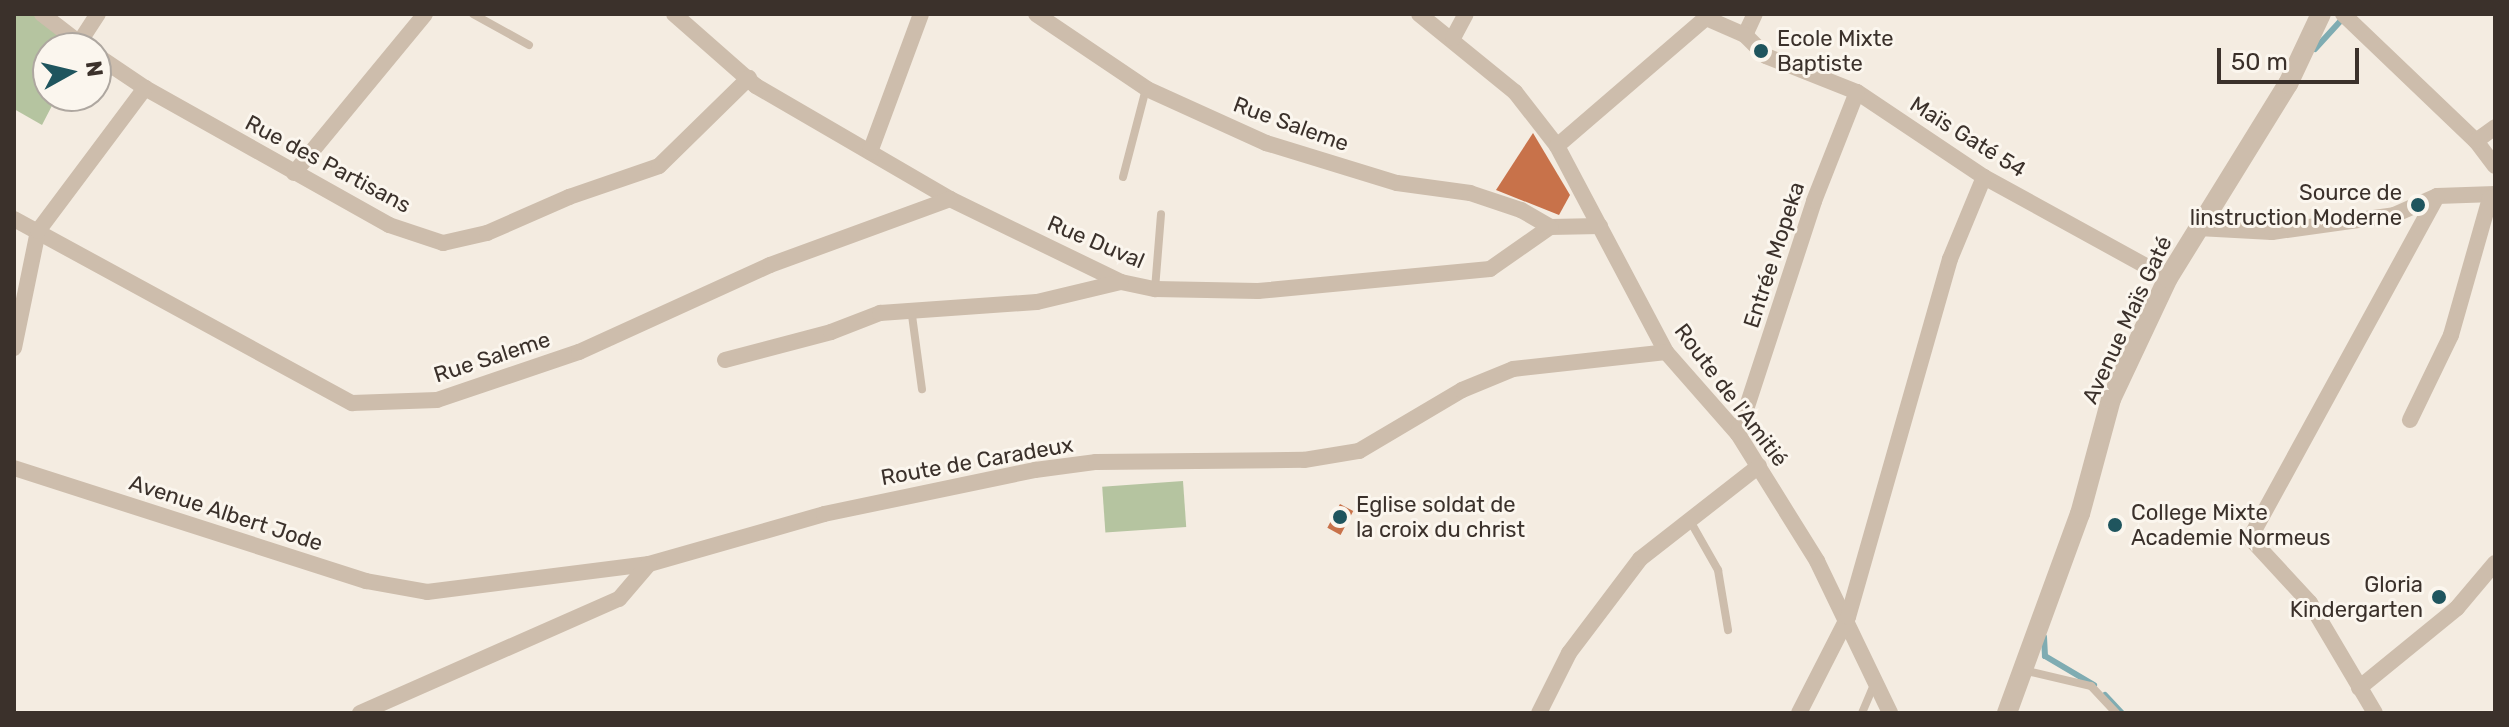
<!DOCTYPE html>
<html>
<head>
<meta charset="utf-8">
<style>
  body { margin:0 }
  #map { position:relative; width:2509px; height:727px; overflow:hidden; background:#f4ece1; font-family:Rubik,sans-serif }
  div>[style] { position:absolute }
  [style*='--x'] { left:calc(var(--x)*1px); top:calc(var(--y)*1px); width:calc(var(--w)*1px); rotate:calc(var(--a)*1deg) }
  .green>* { inset:0; background:#b5c4a0; transform-origin:0 0 }
  .stream>* { height:6px; margin:-3px; padding:0 3px; transform-origin:3px; border-radius:3px; background:#7facb2 }
  .building>* { inset:0; background:#c8724a; transform-origin:0 0 }
  .service>* { height:8px; margin:-4px; padding:0 4px; transform-origin:4px; border-radius:4px; background:#cdbdac }
  .minor>* { height:16px; margin:-8px; padding:0 8px; transform-origin:8px; border-radius:8px; background:#cdbdac }
  .tertiary>* { height:20px; margin:-10px; padding:0 10px; transform-origin:10px; border-radius:10px; background:#cdbdac }
  .dots>* { width:22px; height:22px; translate:-50% -50%; box-sizing:border-box; border:4px solid #fbf6ee; border-radius:50% }
  span { translate:-50% -50%; white-space:nowrap; text-align:center; line-height:1.15; -webkit-text-stroke:6px #fbf6ee; paint-order:stroke }
  .poi-label { font-size:22px; color:#3b312b }
  .left { translate:0 -50%; text-align:left }
  .right { translate:-100% -50%; text-align:right }
  .street-label { font-size:22px; color:#3b312b }
  .frame { position:absolute; inset:0; border:16px solid #3b312b; pointer-events:none }
  .north { position:absolute; left:32px; top:32px; width:80px; height:80px; box-sizing:border-box; background:#fbf6ee; border:2px solid #aea7a0; border-radius:50%; rotate:82deg; font-size:22px; font-weight:700; line-height:32px; text-align:center; color:#3b312b }
  .north::after { content:''; display:block; margin:auto; width:28px; height:36px; background:#1f555e; clip-path:polygon(50% 0,100% 100%,50% 72%,0 100%) }
  .scale { position:absolute; left:2217px; top:48px; width:142px; height:36px; box-sizing:border-box; border:4px solid #3b312b; border-top:0; padding-left:10px; font-size:24px; line-height:28px; white-space:nowrap; color:#3b312b; -webkit-text-stroke:6px #fbf6ee; paint-order:stroke }
</style>
</head>
<body>
<div id="map">
  <div class="green">
    <div style="clip-path:polygon(14px 14px,32px 14px,76px 48px,48px 48px,48px 96px,57px 96px,42px 125px,14px 109px)"></div>
    <div style="left:1183px;top:481px;width:46px;height:81px;rotate:86deg"></div>
  </div>
  <div class="stream">
    <div style="--x:2315;--y:49;--w:43;--a:-47.8"></div>
    <div style="--x:2044;--y:637;--w:19;--a:87"></div>
    <div style="--x:2045;--y:656;--w:57;--a:30.6"></div>
    <div style="--x:2105;--y:695;--w:25;--a:47"></div>
  </div>
  <div class="building">
    <div style="clip-path:polygon(1533px 133px,1570px 195px,1559px 215px,1496px 190px)"></div>
    <div style="left:1340px;top:504px;width:15px;height:27px;rotate:28deg"></div>
  </div>
  <div class="service">
    <div style="--x:473;--y:14;--w:64;--a:29"></div>
    <div style="--x:1123;--y:177;--w:91;--a:-75.4"></div>
    <div style="--x:1155;--y:289;--w:75;--a:-85.4"></div>
    <div style="--x:911;--y:308;--w:82;--a:82.3"></div>
    <div style="--x:1689;--y:519;--w:59;--a:60.4"></div>
    <div style="--x:1718;--y:570;--w:61;--a:80.5"></div>
    <div style="--x:2027;--y:671;--w:66;--a:13.2"></div>
    <div style="--x:2091;--y:686;--w:37;--a:47"></div>
    <div style="--x:1862;--y:713;--w:30;--a:-67"></div>
  </div>
  <div class="minor">
    <div style="--x:42;--y:14;--w:56;--a:37.7"></div>
    <div style="--x:674;--y:14;--w:109;--a:41.3"></div>
    <div style="--x:756;--y:86;--w:225;--a:30.2"></div>
    <div style="--x:950;--y:199;--w:190;--a:25.9"></div>
    <div style="--x:1121;--y:282;--w:35;--a:12"></div>
    <div style="--x:1155;--y:289;--w:103;--a:1.1"></div>
    <div style="--x:1258;--y:291;--w:233;--a:-5.4"></div>
    <div style="--x:1490;--y:269;--w:73;--a:-35"></div>
    <div style="--x:1550;--y:227;--w:50;--a:-1.1"></div>
    <div style="--x:1036;--y:14;--w:134;--a:34"></div>
    <div style="--x:1147;--y:89;--w:131;--a:24.4"></div>
    <div style="--x:1266;--y:143;--w:137;--a:17"></div>
    <div style="--x:1397;--y:183;--w:74;--a:7.8"></div>
    <div style="--x:1470;--y:193;--w:54;--a:18.4"></div>
    <div style="--x:1521;--y:210;--w:34;--a:30"></div>
    <div style="--x:1419;--y:14;--w:124;--a:39.1"></div>
    <div style="--x:1515;--y:92;--w:68;--a:52.1"></div>
    <div style="--x:1557;--y:146;--w:233;--a:62.1"></div>
    <div style="--x:1666;--y:352;--w:109;--a:48.7"></div>
    <div style="--x:1738;--y:434;--w:150;--a:58.1"></div>
    <div style="--x:1817;--y:561;--w:169;--a:64.3"></div>
    <div style="--x:2343;--y:14;--w:184;--a:43.7"></div>
    <div style="--x:2476;--y:141;--w:31;--a:53"></div>
    <div style="--x:1745;--y:35;--w:23;--a:-65"></div>
    <div style="--x:1453;--y:38;--w:27;--a:-62"></div>
    <div style="--x:79;--y:43;--w:35;--a:-57"></div>
    <div style="--x:96;--y:55;--w:59;--a:34"></div>
    <div style="--x:145;--y:88;--w:280;--a:29.3"></div>
    <div style="--x:389;--y:225;--w:57;--a:18.4"></div>
    <div style="--x:443;--y:243;--w:45;--a:-12.8"></div>
    <div style="--x:487;--y:233;--w:90;--a:-23.7"></div>
    <div style="--x:569;--y:197;--w:95;--a:-19"></div>
    <div style="--x:659;--y:166;--w:126;--a:-44.4"></div>
    <div style="--x:2476;--y:141;--w:24;--a:-36"></div>
    <div style="--x:1557;--y:146;--w:196;--a:-40.7"></div>
    <div style="--x:1706;--y:18;--w:43;--a:23.6"></div>
    <div style="--x:1745;--y:35;--w:30;--a:45"></div>
    <div style="--x:1766;--y:56;--w:98;--a:21.6"></div>
    <div style="--x:1857;--y:92;--w:153;--a:33.8"></div>
    <div style="--x:1984;--y:177;--w:210;--a:28.8"></div>
    <div style="--x:870;--y:152;--w:147;--a:-69.7"></div>
    <div style="--x:294;--y:173;--w:206;--a:-50.5"></div>
    <div style="--x:14;--y:219;--w:385;--a:28.6"></div>
    <div style="--x:352;--y:403;--w:85;--a:-2"></div>
    <div style="--x:437;--y:400;--w:150;--a:-18.7"></div>
    <div style="--x:579;--y:352;--w:210;--a:-24.5"></div>
    <div style="--x:770;--y:265;--w:192;--a:-20.1"></div>
    <div style="--x:2198;--y:228;--w:74;--a:3.1"></div>
    <div style="--x:2272;--y:232;--w:123;--a:-7.9"></div>
    <div style="--x:2394;--y:215;--w:47;--a:-23.8"></div>
    <div style="--x:2437;--y:196;--w:58;--a:-2"></div>
    <div style="--x:14;--y:348;--w:119;--a:-78.4"></div>
    <div style="--x:38;--y:231;--w:179;--a:-53.2"></div>
    <div style="--x:725;--y:360;--w:110;--a:-14.8"></div>
    <div style="--x:831;--y:332;--w:53;--a:-21.2"></div>
    <div style="--x:880;--y:313;--w:157;--a:-4"></div>
    <div style="--x:1037;--y:302;--w:86;--a:-13.4"></div>
    <div style="--x:2410;--y:420;--w:94;--a:-64.2"></div>
    <div style="--x:2451;--y:335;--w:142;--a:-74.1"></div>
    <div style="--x:1738;--y:434;--w:245;--a:-71.9"></div>
    <div style="--x:1814;--y:201;--w:117;--a:-68.5"></div>
    <div style="--x:14;--y:468;--w:370;--a:17.8"></div>
    <div style="--x:366;--y:581;--w:62;--a:10.2"></div>
    <div style="--x:427;--y:592;--w:224;--a:-7.2"></div>
    <div style="--x:649;--y:564;--w:182;--a:-15.9"></div>
    <div style="--x:824;--y:514;--w:216;--a:-11.8"></div>
    <div style="--x:1035;--y:470;--w:62;--a:-7.5"></div>
    <div style="--x:1096;--y:462;--w:208;--a:-0.6"></div>
    <div style="--x:1304;--y:460;--w:56;--a:-9.3"></div>
    <div style="--x:1359;--y:451;--w:120;--a:-30.6"></div>
    <div style="--x:1462;--y:390;--w:55;--a:-22.4"></div>
    <div style="--x:1513;--y:369;--w:154;--a:-6.3"></div>
    <div style="--x:2359;--y:688;--w:127;--a:-39.2"></div>
    <div style="--x:2457;--y:608;--w:59;--a:-49.8"></div>
    <div style="--x:360;--y:713;--w:283;--a:-23.8"></div>
    <div style="--x:619;--y:599;--w:46;--a:-49.4"></div>
    <div style="--x:1539;--y:713;--w:67;--a:-63.4"></div>
    <div style="--x:1569;--y:653;--w:118;--a:-52.9"></div>
    <div style="--x:1640;--y:559;--w:151;--a:-38"></div>
    <div style="--x:1799;--y:713;--w:108;--a:-63"></div>
    <div style="--x:1848;--y:617;--w:372;--a:-74.1"></div>
    <div style="--x:1950;--y:259;--w:89;--a:-67.5"></div>
    <div style="--x:2375;--y:713;--w:128;--a:-120.6"></div>
    <div style="--x:2310;--y:603;--w:88;--a:-132.7"></div>
    <div style="--x:2250;--y:538;--w:390;--a:-61.3"></div>
  </div>
  <div class="tertiary">
    <div style="--x:2007;--y:713;--w:212;--a:-69.9"></div>
    <div style="--x:2080;--y:514;--w:119;--a:-74.9"></div>
    <div style="--x:2111;--y:399;--w:134;--a:-64.8"></div>
    <div style="--x:2168;--y:278;--w:228;--a:-58.3"></div>
    <div style="--x:2288;--y:84;--w:77;--a:-64.8"></div>
  </div>
  <div class="dots">
    <div style="left:1761px;top:51px;background:#1f555e"></div>
    <div style="left:2418px;top:205px;background:#1f555e"></div>
    <div style="left:1340px;top:517px;background:#1f555e"></div>
    <div style="left:2115px;top:525px;background:#1f555e"></div>
    <div style="left:2439px;top:597px;background:#1f555e"></div>
  </div>
  <div class="poi-label">
    <span class="left" style="left:1777px;top:51px">Ecole Mixte<br>Baptiste</span>
    <span class="right" style="left:2402px;top:205px">Source de<br>linstruction Moderne</span>
    <span class="left" style="left:1356px;top:517px">Eglise soldat de<br>la croix du christ</span>
    <span class="left" style="left:2131px;top:525px">College Mixte<br>Academie Normeus</span>
    <span class="right" style="left:2423px;top:597px">Gloria<br>Kindergarten</span>
  </div>
  <div class="street-label">
    <span style="left:1291px;top:124px;rotate:20deg">Rue Saleme</span>
    <span style="left:1968px;top:137px;rotate:32deg">Maïs Gaté 54</span>
    <span style="left:328px;top:164px;rotate:28deg">Rue des Partisans</span>
    <span style="left:1096px;top:242px;rotate:23deg">Rue Duval</span>
    <span style="left:1774px;top:255px;rotate:-72deg">Entrée Mopeka</span>
    <span style="left:2127px;top:320px;rotate:-65deg">Avenue Maïs Gaté</span>
    <span style="left:492px;top:357px;rotate:-18deg">Rue Saleme</span>
    <span style="left:1731px;top:395px;rotate:53deg">Route de l'Amitié</span>
    <span style="left:977px;top:461px;rotate:-10deg">Route de Caradeux</span>
    <span style="left:226px;top:513px;rotate:18deg">Avenue Albert Jode</span>
  </div>
  <div class="frame"></div>
  <div class="north">N</div>
  <div class="scale">50 m</div>
</div>
</body>
</html>
